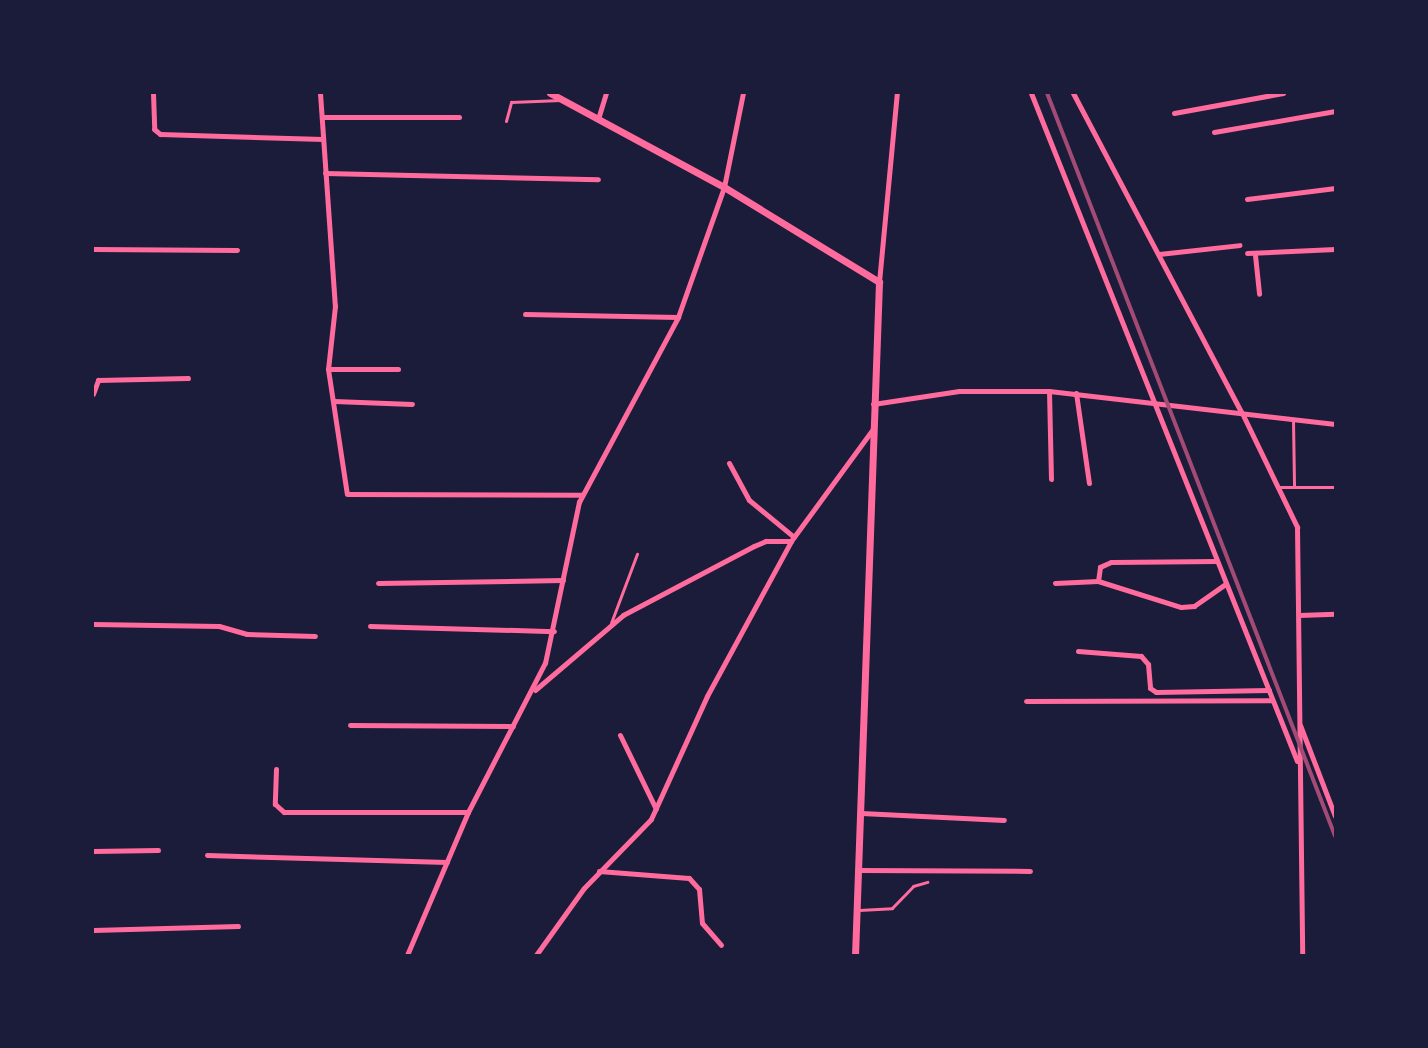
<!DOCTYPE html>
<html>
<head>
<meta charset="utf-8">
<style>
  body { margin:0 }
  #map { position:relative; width:1428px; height:1048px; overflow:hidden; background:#1b1b3a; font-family:"Playfair Display",serif }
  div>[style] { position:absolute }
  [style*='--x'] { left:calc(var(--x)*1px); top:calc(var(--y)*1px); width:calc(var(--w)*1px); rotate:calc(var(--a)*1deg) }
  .service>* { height:3px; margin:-1.5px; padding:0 1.5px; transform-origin:1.5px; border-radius:1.5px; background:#ff6b9d }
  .minor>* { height:5px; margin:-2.5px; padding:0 2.5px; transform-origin:2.5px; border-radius:2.5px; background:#ff6b9d }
  .tertiary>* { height:7px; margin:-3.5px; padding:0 3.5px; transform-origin:3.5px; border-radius:3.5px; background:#ff6b9d }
  .rail>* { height:4px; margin:-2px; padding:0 2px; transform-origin:2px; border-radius:2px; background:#a44b75 }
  span { translate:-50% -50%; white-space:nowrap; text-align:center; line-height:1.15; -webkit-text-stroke:6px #1b1b3a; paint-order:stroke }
  .frame { position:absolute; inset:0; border:94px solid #1b1b3a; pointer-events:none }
</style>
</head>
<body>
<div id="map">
  <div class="service">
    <div style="--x:506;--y:121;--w:20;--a:-75"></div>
    <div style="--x:511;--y:102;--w:50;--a:-2.3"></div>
    <div style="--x:1293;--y:420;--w:67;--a:89.1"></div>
    <div style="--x:1279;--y:487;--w:56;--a:0"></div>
    <div style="--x:611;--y:623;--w:74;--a:-69.4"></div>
    <div style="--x:859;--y:910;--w:33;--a:-3"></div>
    <div style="--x:892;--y:908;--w:30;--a:-46"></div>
    <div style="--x:913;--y:886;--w:15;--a:-16"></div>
  </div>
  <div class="minor">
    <div style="--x:153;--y:93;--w:36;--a:88"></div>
    <div style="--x:154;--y:129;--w:8;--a:40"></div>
    <div style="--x:160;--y:134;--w:163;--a:1.8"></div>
    <div style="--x:320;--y:93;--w:214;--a:86"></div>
    <div style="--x:335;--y:306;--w:63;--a:96.3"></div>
    <div style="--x:328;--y:369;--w:126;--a:81.4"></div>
    <div style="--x:347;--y:494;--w:235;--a:0.2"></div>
    <div style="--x:1031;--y:93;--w:719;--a:68.29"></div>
    <div style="--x:1073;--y:93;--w:362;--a:62.2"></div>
    <div style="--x:1242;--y:413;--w:127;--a:64.2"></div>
    <div style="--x:1297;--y:527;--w:428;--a:89.3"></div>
    <div style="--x:1174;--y:113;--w:111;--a:-10.4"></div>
    <div style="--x:322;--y:117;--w:137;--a:0"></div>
    <div style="--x:598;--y:119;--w:27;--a:-73"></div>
    <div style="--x:1214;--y:132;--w:123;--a:-9.8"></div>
    <div style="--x:325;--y:173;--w:273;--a:1.3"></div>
    <div style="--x:1247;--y:199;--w:89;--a:-7.1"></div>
    <div style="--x:93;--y:249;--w:144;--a:0.4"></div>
    <div style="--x:1247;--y:253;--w:88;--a:-2.6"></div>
    <div style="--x:1159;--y:254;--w:81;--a:-6.3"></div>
    <div style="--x:1255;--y:255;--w:39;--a:84"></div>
    <div style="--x:879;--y:282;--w:190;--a:-84.6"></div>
    <div style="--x:525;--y:314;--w:153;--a:1.1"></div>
    <div style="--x:328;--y:369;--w:70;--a:0"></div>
    <div style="--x:1049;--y:391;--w:88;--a:88.7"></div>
    <div style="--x:1076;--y:393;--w:91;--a:81.8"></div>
    <div style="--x:93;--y:394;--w:15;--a:-70"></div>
    <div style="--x:98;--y:380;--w:90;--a:-1.3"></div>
    <div style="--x:334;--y:401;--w:78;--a:2.2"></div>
    <div style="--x:873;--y:404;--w:87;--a:-8.6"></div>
    <div style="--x:959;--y:391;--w:90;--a:0"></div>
    <div style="--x:1049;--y:391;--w:288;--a:6.6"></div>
    <div style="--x:729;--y:463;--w:42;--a:61.6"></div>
    <div style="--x:749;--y:500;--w:58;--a:39.4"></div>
    <div style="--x:1217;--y:561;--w:106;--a:179.5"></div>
    <div style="--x:1111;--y:562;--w:12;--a:156"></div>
    <div style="--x:1100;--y:567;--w:14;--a:98"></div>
    <div style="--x:1098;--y:581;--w:87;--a:17.4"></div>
    <div style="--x:1181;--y:607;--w:13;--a:-4"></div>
    <div style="--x:1194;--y:606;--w:39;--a:-35"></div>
    <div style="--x:378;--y:583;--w:185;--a:-0.9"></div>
    <div style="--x:1055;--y:583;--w:43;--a:-2.7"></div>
    <div style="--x:1299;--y:615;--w:36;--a:-2"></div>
    <div style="--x:93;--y:624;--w:126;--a:0.9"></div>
    <div style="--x:219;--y:626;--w:29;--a:16"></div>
    <div style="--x:247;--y:634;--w:68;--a:1.7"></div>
    <div style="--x:370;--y:626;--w:184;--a:1.6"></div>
    <div style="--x:1078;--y:651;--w:63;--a:4.5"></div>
    <div style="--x:1141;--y:656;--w:11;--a:49"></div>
    <div style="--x:1148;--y:664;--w:24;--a:85"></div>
    <div style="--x:1150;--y:688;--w:7;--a:34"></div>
    <div style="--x:1156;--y:692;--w:113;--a:-1"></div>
    <div style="--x:535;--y:690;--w:116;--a:-40.4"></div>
    <div style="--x:623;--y:615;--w:148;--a:-27.8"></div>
    <div style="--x:754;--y:546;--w:13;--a:-23"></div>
    <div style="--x:766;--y:541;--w:25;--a:0"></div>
    <div style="--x:1026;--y:701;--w:246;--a:-0.2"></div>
    <div style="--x:350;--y:725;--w:163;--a:0.4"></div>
    <div style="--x:1300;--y:725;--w:97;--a:69"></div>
    <div style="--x:620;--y:735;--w:82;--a:64.1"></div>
    <div style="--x:276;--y:769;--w:35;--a:92"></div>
    <div style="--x:275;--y:804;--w:12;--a:42"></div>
    <div style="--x:284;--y:812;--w:184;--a:0"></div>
    <div style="--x:861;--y:813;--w:143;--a:2.8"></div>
    <div style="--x:93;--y:851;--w:65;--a:-0.9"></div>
    <div style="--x:207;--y:855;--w:240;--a:1.7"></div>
    <div style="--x:858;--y:870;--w:172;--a:0.3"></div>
    <div style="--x:599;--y:871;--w:90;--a:4.4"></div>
    <div style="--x:689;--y:878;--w:15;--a:48"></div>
    <div style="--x:699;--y:889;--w:34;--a:85"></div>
    <div style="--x:702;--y:923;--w:29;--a:49"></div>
    <div style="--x:93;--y:930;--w:145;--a:-1.6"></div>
    <div style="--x:407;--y:955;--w:155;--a:-66.9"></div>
    <div style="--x:468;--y:812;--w:168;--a:-62.7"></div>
    <div style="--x:545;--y:663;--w:165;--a:-78.1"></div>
    <div style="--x:579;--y:502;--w:210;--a:-61.8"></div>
    <div style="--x:678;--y:317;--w:138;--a:-70.5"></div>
    <div style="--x:724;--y:187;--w:96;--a:-78.6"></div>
    <div style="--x:536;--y:955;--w:82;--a:-54.4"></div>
    <div style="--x:584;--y:888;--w:96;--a:-45.8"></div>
    <div style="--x:651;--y:819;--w:135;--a:-65.5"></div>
    <div style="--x:707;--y:696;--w:176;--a:-61.5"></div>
    <div style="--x:791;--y:541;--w:139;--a:-53.8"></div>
  </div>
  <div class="tertiary">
    <div style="--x:550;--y:93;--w:198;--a:28.4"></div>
    <div style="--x:724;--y:187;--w:182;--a:31.5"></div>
    <div style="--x:879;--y:282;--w:673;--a:92.04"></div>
  </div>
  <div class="rail">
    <div style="--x:1047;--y:93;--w:797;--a:68.81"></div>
  </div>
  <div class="frame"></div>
</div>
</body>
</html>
